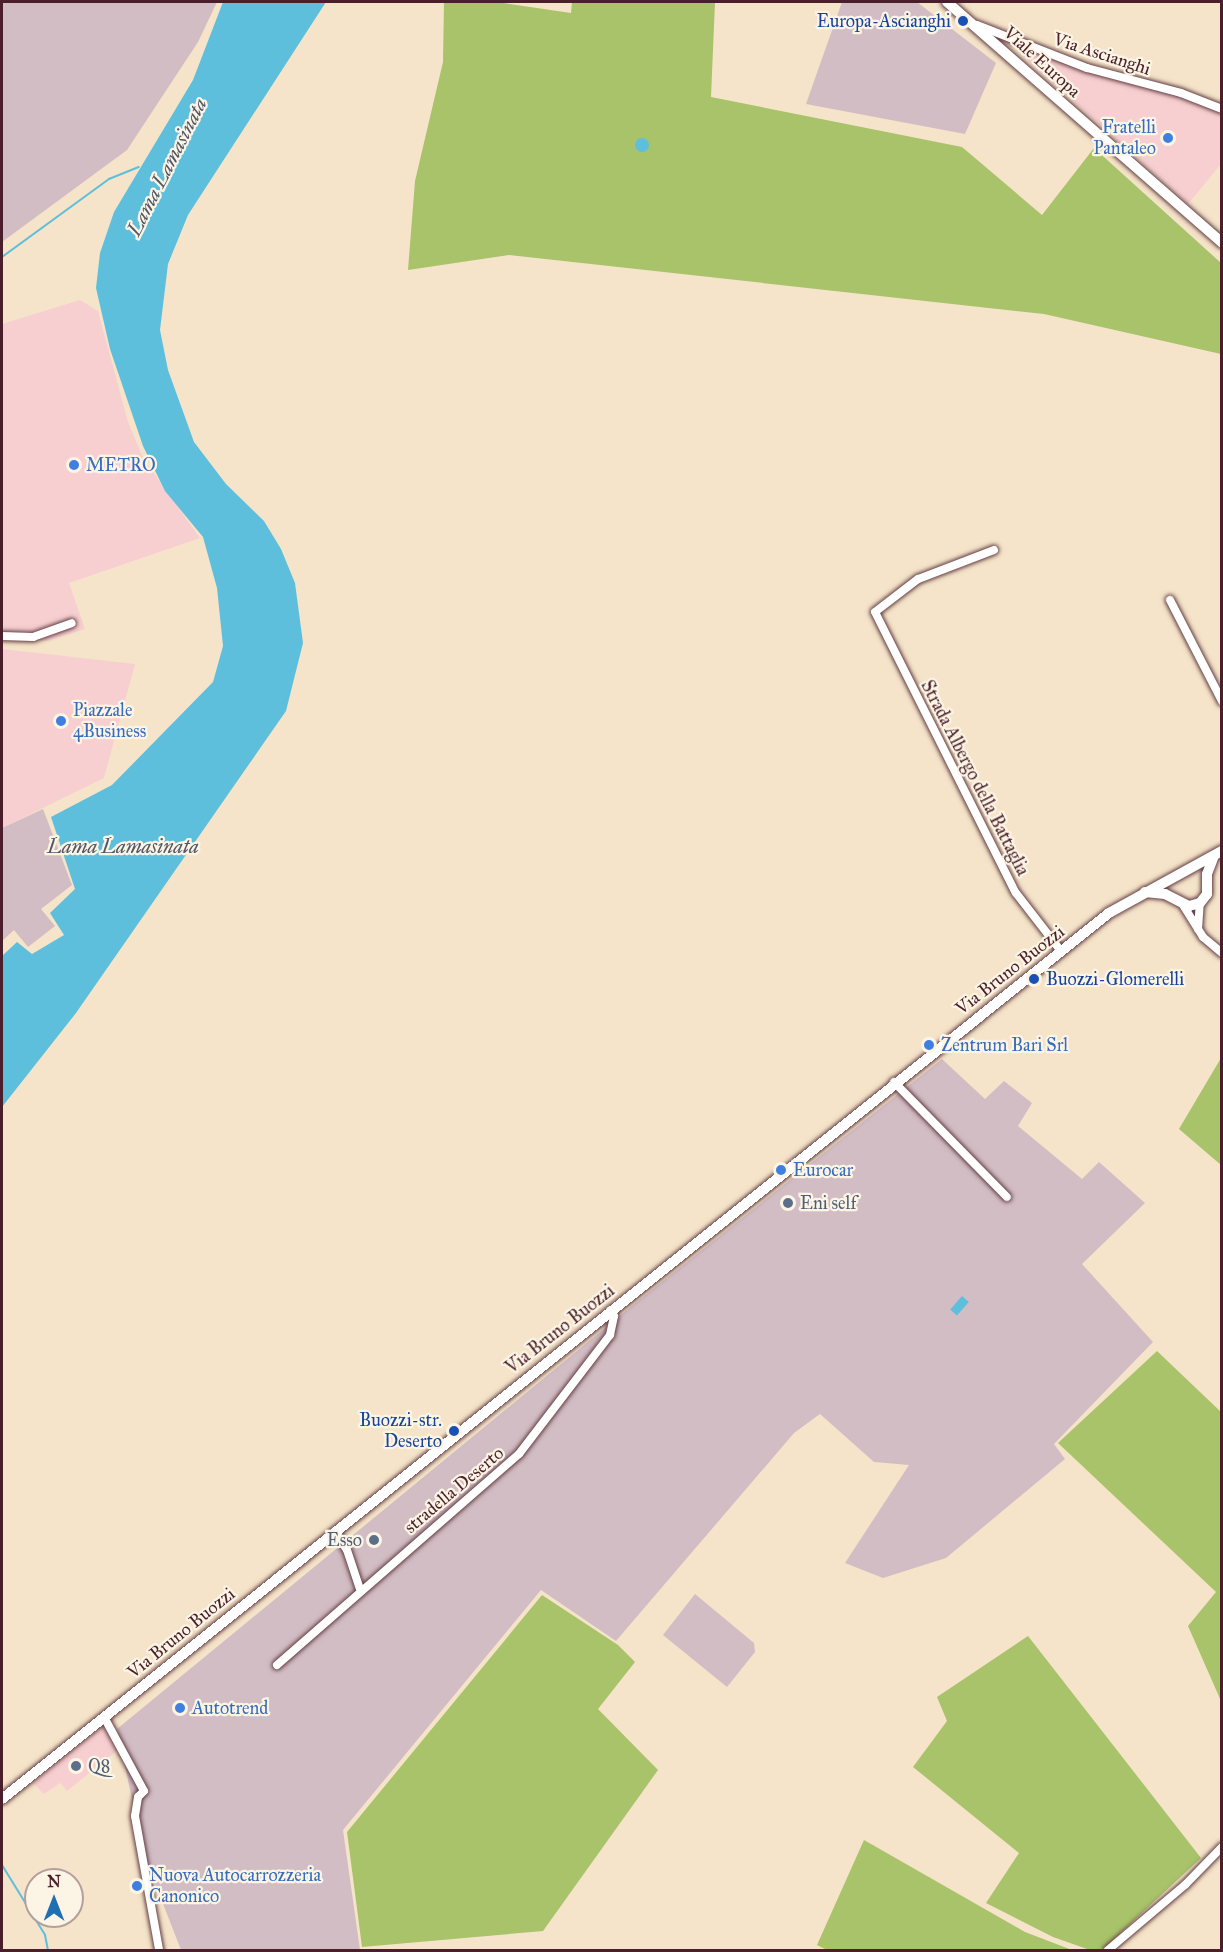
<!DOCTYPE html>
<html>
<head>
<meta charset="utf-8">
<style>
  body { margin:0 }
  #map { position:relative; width:1223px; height:1952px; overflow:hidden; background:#f5e4c9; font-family:"IM FELL Great Primer",serif }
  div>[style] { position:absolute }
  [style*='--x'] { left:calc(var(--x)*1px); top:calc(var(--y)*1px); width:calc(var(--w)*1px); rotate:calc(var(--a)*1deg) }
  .built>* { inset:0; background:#f7cfd0 }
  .industrial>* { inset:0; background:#d2bdc5 }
  .green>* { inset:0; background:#a8c369 }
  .water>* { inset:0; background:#5ebfdc; transform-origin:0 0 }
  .round { border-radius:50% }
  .stream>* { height:2px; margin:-1px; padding:0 1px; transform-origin:1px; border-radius:1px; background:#5ebfdc }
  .roads { filter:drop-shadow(0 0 2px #643d43) drop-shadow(0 0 2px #643d43) }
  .street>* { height:8px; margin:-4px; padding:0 4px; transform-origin:4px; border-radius:4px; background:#fff }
  .secondary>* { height:10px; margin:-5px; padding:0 5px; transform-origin:5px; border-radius:5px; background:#fff }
  .dots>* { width:16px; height:16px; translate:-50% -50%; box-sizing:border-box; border:3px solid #fcf5e5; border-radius:50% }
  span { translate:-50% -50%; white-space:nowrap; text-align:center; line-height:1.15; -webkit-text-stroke:4.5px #fcf5e5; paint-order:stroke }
  .transit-label { font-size:18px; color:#164399 }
  .right { translate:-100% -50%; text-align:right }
  .left { translate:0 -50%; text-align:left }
  .street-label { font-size:18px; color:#4a1f2b }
  .shop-label { font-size:18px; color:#366cbe }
  .service-label { font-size:18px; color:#4e5e75 }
  .water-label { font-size:20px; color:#515769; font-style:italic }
  .frame { position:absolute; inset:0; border:3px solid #4a1f2b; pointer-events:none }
  .north { position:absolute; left:24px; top:1868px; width:60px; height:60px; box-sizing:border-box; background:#fcf5e5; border:2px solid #b59f9b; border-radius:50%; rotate:0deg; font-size:16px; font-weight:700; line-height:24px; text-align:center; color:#4a1f2b }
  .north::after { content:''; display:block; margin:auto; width:21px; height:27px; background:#1f6fb2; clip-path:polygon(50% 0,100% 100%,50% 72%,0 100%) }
</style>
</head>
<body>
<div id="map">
  <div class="built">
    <div style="clip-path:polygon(1026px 49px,1116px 80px,1181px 95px,1221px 113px,1221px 164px,1188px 204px,1022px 55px)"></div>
    <div style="clip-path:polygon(80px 300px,98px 311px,128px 422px,143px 458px,200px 538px,69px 583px,85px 629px,47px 641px,2px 638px,2px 324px)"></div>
    <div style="clip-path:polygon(2px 649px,135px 664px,104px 778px,2px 828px)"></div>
    <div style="clip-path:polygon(106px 1724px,119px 1749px,67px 1791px,60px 1783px,44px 1794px,33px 1783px)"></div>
  </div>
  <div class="industrial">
    <div style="clip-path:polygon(2px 2px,217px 2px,198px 42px,127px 150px,2px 242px)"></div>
    <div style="clip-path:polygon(842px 2px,917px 2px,996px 63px,965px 134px,806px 104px)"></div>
    <div style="clip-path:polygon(43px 809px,72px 885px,41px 909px,55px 926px,28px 947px,14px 930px,2px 941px,2px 828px)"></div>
    <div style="clip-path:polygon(942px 1059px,985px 1099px,1004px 1081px,1032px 1103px,1018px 1126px,1082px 1179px,1099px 1162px,1145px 1203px,1082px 1264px,1153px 1342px,1054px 1444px,1065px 1459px,946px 1558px,883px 1578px,845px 1563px,909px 1465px,874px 1462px,820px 1414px,794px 1433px,616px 1641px,541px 1590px,343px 1830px,360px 1950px,181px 1950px,144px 1855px,117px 1729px,628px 1309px)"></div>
    <div style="clip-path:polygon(695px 1594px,754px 1643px,755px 1652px,727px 1687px,663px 1635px)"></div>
  </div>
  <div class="green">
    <div style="clip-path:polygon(444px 2px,497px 2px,571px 13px,572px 2px,715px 2px,711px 97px,962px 147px,1042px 215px,1094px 148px,1221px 263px,1221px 354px,1044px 314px,509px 255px,408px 270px,415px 181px,443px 62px)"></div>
    <div style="clip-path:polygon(1221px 1058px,1221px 1165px,1179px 1129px)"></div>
    <div style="clip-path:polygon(1157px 1351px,1221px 1412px,1221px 1701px,1188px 1626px,1216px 1592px,1058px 1443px)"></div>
    <div style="clip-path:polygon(542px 1595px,618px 1645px,635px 1662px,598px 1709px,658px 1770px,543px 1931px,362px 1947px,347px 1832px)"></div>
    <div style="clip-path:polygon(1028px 1636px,1201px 1858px,1102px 1950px,1090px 1950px,1053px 1937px,986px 1903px,1019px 1853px,913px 1767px,947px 1721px,937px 1697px)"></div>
    <div style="clip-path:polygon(864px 1840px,1025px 1932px,1072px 1950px,827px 1950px,817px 1945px)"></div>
  </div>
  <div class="water">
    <div style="clip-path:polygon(223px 2px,326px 2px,188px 215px,168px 264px,160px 330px,168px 370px,194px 442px,226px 484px,264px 521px,281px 549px,295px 583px,303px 643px,286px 711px,76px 1013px,2px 1107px,2px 956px,17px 942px,32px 954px,64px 935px,50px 913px,75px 889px,51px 817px,112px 785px,213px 682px,223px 646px,217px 588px,203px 537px,165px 491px,143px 446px,110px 349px,96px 288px,100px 253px,114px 212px,193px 80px)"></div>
    <div class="round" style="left:635px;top:138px;width:14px;height:14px"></div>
    <div style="left:962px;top:1296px;width:9px;height:18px;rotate:41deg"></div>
  </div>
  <div class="stream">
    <div style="--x:2;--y:257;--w:132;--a:-36.1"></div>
    <div style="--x:109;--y:179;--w:32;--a:-22"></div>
    <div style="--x:2;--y:1865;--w:82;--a:58.4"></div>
    <div style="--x:45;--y:1935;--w:15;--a:79"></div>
  </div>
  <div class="roads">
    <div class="street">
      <div style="--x:977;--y:25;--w:118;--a:21.4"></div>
      <div style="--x:1087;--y:68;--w:97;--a:14.9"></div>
      <div style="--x:1181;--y:93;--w:44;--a:21.3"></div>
      <div style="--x:994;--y:550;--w:81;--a:159.1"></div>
      <div style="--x:918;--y:579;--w:54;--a:142.5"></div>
      <div style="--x:875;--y:612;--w:314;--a:63.4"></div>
      <div style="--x:1016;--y:893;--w:73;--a:52.2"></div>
      <div style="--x:1170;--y:600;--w:114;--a:62.8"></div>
      <div style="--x:2;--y:636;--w:31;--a:2"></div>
      <div style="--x:33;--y:637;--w:41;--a:-19.7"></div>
      <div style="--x:1183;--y:905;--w:38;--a:58"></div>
      <div style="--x:1203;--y:937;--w:25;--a:40"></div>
      <div style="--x:1198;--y:929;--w:26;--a:-86"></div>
      <div style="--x:894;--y:1082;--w:161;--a:45.5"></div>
      <div style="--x:335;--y:1531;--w:22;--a:58"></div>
      <div style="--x:347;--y:1550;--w:41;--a:71.6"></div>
      <div style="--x:277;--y:1665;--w:321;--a:-41.1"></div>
      <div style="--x:519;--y:1454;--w:150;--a:-52.6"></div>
      <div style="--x:610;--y:1335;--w:19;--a:-78"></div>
      <div style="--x:614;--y:1316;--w:7;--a:-124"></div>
      <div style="--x:104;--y:1717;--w:84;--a:61.6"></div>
      <div style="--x:144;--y:1791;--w:8;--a:135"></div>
      <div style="--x:138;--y:1797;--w:19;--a:99"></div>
      <div style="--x:135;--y:1816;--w:136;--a:79.8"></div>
      <div style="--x:1108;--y:1950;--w:101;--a:-40.2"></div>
      <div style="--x:1185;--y:1885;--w:53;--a:-45.8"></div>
    </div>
    <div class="secondary">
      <div style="--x:947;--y:2;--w:366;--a:41.2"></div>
      <div style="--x:1145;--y:892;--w:20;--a:6"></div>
      <div style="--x:1165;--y:894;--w:27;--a:27"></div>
      <div style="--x:1189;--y:906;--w:11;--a:-15"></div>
      <div style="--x:1200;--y:903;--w:11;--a:-52"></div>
      <div style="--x:1207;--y:894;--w:20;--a:-90"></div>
      <div style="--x:1207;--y:874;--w:19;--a:-69"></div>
      <div style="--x:2;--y:1799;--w:1418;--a:-38.67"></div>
      <div style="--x:1109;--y:913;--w:129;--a:-28.8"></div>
    </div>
  </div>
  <div class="dots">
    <div style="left:963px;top:21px;background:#1a4fb4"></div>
    <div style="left:1168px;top:138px;background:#3f7fe0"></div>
    <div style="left:74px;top:465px;background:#3f7fe0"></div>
    <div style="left:61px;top:721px;background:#3f7fe0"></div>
    <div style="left:1034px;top:979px;background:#1a4fb4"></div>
    <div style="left:929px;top:1045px;background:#3f7fe0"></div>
    <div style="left:781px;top:1170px;background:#3f7fe0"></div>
    <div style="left:788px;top:1203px;background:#5c6f8a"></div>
    <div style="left:454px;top:1431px;background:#1a4fb4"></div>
    <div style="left:374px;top:1540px;background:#5c6f8a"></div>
    <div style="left:180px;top:1708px;background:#3f7fe0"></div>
    <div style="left:76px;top:1766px;background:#5c6f8a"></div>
    <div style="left:137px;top:1886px;background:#3f7fe0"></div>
  </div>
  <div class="transit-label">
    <span class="right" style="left:951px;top:21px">Europa-Ascianghi</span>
    <span class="left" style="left:1046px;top:979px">Buozzi-Glomerelli</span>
    <span class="right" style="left:442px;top:1431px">Buozzi-str.<br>Deserto</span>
  </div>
  <div class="street-label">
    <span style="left:1102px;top:54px;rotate:18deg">Via Ascianghi</span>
    <span style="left:1042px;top:62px;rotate:42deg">Viale Europa</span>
    <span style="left:975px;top:778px;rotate:63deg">Strada Albergo della Battaglia</span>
    <span style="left:1010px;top:970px;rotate:-38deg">Via Bruno Buozzi</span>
    <span style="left:560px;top:1329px;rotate:-38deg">Via Bruno Buozzi</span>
    <span style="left:454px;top:1490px;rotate:-40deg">stradella Deserto</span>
    <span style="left:181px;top:1633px;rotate:-39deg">Via Bruno Buozzi</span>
  </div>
  <div class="shop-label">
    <span class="right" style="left:1156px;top:138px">Fratelli<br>Pantaleo</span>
    <span class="left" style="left:86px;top:465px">METRO</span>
    <span class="left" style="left:73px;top:721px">Piazzale<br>4Business</span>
    <span class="left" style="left:941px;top:1045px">Zentrum Bari Srl</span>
    <span class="left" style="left:793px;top:1170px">Eurocar</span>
    <span class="left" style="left:192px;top:1708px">Autotrend</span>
    <span class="left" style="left:149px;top:1886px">Nuova Autocarrozzeria<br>Canonico</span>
  </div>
  <div class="service-label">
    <span class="left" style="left:800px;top:1203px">Eni self</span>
    <span class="right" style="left:362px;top:1540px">Esso</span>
    <span class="left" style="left:88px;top:1766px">Q8</span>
  </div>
  <div class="water-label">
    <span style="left:167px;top:167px;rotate:-63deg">Lama Lamasinata</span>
    <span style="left:123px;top:846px">Lama Lamasinata</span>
  </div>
  <div class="frame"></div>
  <div class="north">N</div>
</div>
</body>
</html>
